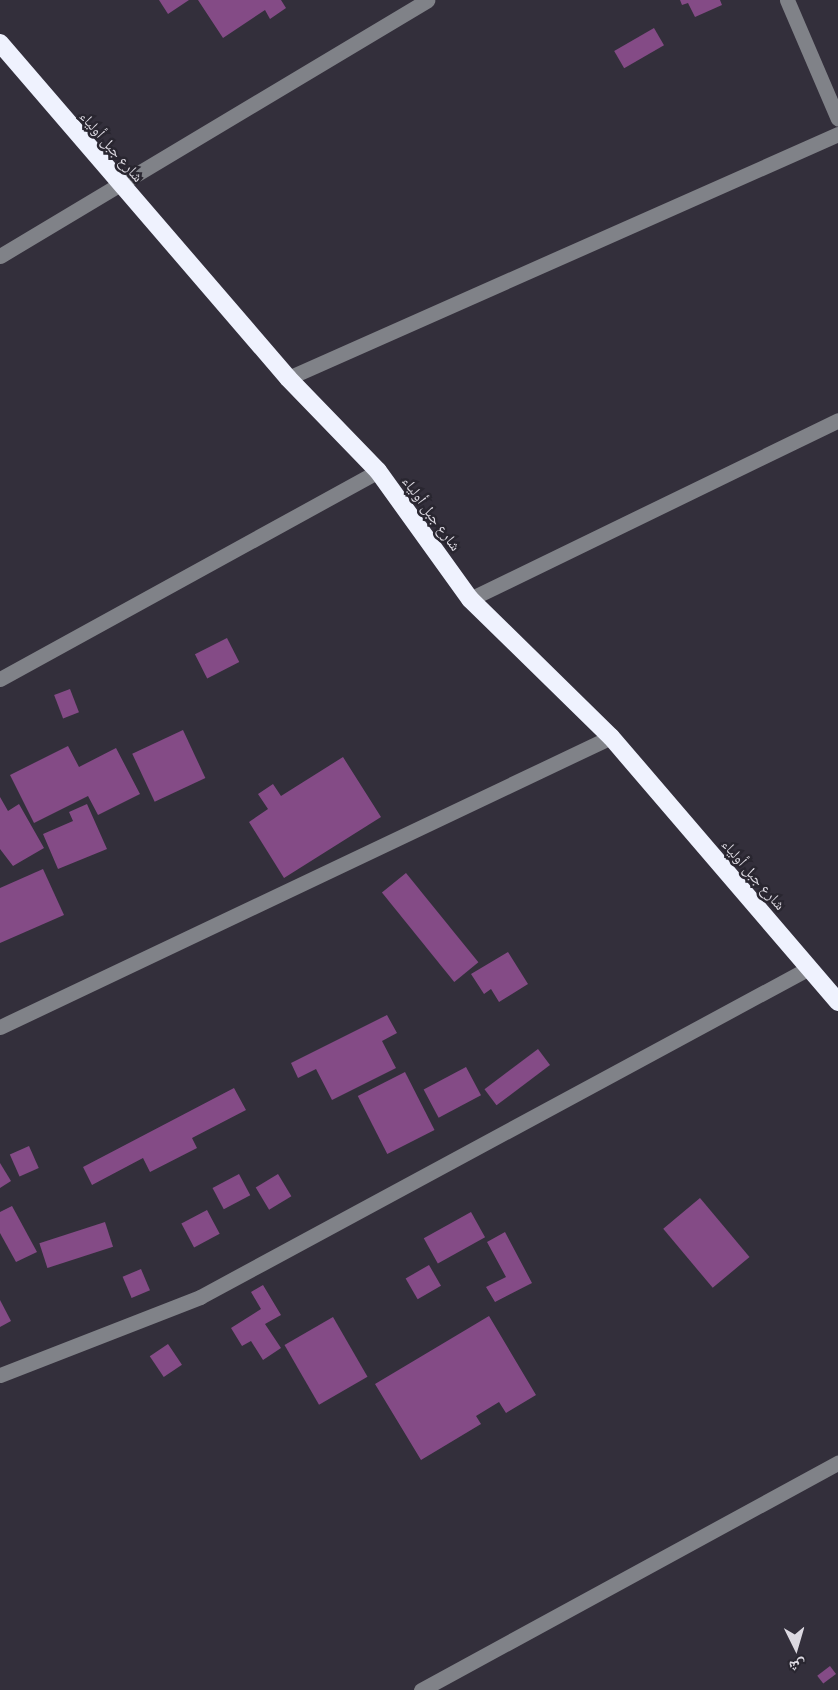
<!DOCTYPE html>
<html>
<head>
<meta charset="utf-8">
<style>
  body { margin:0 }
  #map { position:relative; width:838px; height:1690px; overflow:hidden; background:#332f3b; font-family:"Roboto Condensed","Noto Naskh Arabic",sans-serif }
  div>[style] { position:absolute }
  [style*='--x'] { left:calc(var(--x)*1px); top:calc(var(--y)*1px); width:calc(var(--w)*1px); rotate:calc(var(--a)*1deg) }
  .building>* { inset:0; background:#844b86; transform-origin:0 0 }
  .minor>* { height:15px; margin:-7.5px; padding:0 7.5px; transform-origin:7.5px; border-radius:7.5px; background:#808288 }
  .highway>* { height:18px; margin:-9px; padding:0 9px; transform-origin:9px; border-radius:9px; background:#eff2fe }
  span { translate:-50% -50%; white-space:nowrap; text-align:center; line-height:1.15; -webkit-text-stroke:5px #292630; paint-order:stroke }
  .street-label { font-size:15px; color:#dcd9e1 }
  .north { position:absolute; left:766px; top:1618px; width:60px; height:60px; -webkit-text-stroke:4px #292630; paint-order:stroke; rotate:175deg; font-size:16px; font-weight:700; line-height:24px; text-align:center; color:#dcd9e1 }
  .north::after { content:''; display:block; margin:auto; width:21px; height:27px; background:#dcd9e1; clip-path:polygon(50% 0,100% 100%,50% 72%,0 100%) }
</style>
</head>
<body>
<div id="map">
  <div class="building">
    <div style="clip-path:polygon(159px 0,189px 0,168px 14px)"></div>
    <div style="clip-path:polygon(198px 0,281px 0,286px 8px,270px 19px,265px 10px,223px 38px)"></div>
    <div style="clip-path:polygon(680px 0,720px 0,722px 5px,695px 17px,688px 3px,682px 5px)"></div>
    <div style="left:654px;top:28px;width:20px;height:46px;rotate:60deg"></div>
    <div style="left:227px;top:638px;width:27px;height:36px;rotate:63deg"></div>
    <div style="left:70px;top:689px;width:25px;height:17px;rotate:69deg"></div>
    <div style="left:183px;top:730px;width:53px;height:56px;rotate:65deg"></div>
    <div style="clip-path:polygon(68px 746px,79px 767px,116px 748px,140px 794px,98px 815px,88px 796px,34px 823px,10px 775px)"></div>
    <div style="clip-path:polygon(343px 757px,381px 817px,284px 878px,249px 822px,268px 809px,258px 794px,273px 784px,281px 796px)"></div>
    <div style="clip-path:polygon(0 797px,8px 811px,19px 804px,44px 848px,13px 866px,0 849px)"></div>
    <div style="clip-path:polygon(87px 804px,107px 849px,58px 869px,43px 834px,73px 821px,69px 812px)"></div>
    <div style="clip-path:polygon(43px 869px,64px 915px,0 943px,0 888px)"></div>
    <div style="left:406px;top:873px;width:115px;height:31px;rotate:51deg"></div>
    <div style="clip-path:polygon(508px 952px,528px 984px,499px 1002px,491px 989px,484px 994px,471px 974px)"></div>
    <div style="clip-path:polygon(387px 1015px,397px 1033px,382px 1041px,396px 1068px,332px 1100px,316px 1069px,298px 1078px,291px 1063px)"></div>
    <div style="left:538px;top:1049px;width:20px;height:67px;rotate:53deg"></div>
    <div style="left:466px;top:1067px;width:32px;height:48px;rotate:62deg"></div>
    <div style="left:405px;top:1072px;width:65px;height:53px;rotate:63deg"></div>
    <div style="clip-path:polygon(234px 1088px,246px 1110px,192px 1138px,197px 1148px,150px 1172px,143px 1158px,92px 1185px,83px 1167px)"></div>
    <div style="left:29px;top:1146px;width:24px;height:21px;rotate:66deg"></div>
    <div style="clip-path:polygon(0 1163px,11px 1181px,0 1188px)"></div>
    <div style="left:239px;top:1174px;width:24px;height:30px;rotate:62deg"></div>
    <div style="left:278px;top:1174px;width:26px;height:26px;rotate:59deg"></div>
    <div style="left:700px;top:1198px;width:77px;height:48px;rotate:50deg"></div>
    <div style="clip-path:polygon(12px 1206px,37px 1252px,16px 1262px,0 1233px,0 1212px)"></div>
    <div style="left:207px;top:1210px;width:27px;height:29px;rotate:62deg"></div>
    <div style="left:471px;top:1212px;width:29px;height:54px;rotate:61deg"></div>
    <div style="left:105px;top:1222px;width:26px;height:69px;rotate:72deg"></div>
    <div style="clip-path:polygon(505px 1232px,532px 1283px,495px 1302px,486px 1287px,506px 1277px,487px 1242px)"></div>
    <div style="left:429px;top:1265px;width:24px;height:27px;rotate:60deg"></div>
    <div style="left:141px;top:1269px;width:23px;height:20px;rotate:67deg"></div>
    <div style="clip-path:polygon(263px 1285px,281px 1315px,265px 1324px,281px 1348px,263px 1360px,251px 1341px,242px 1346px,231px 1328px,261px 1309px,251px 1292px)"></div>
    <div style="clip-path:polygon(0 1300px,11px 1321px,0 1327px)"></div>
    <div style="clip-path:polygon(489px 1316px,536px 1395px,506px 1413px,499px 1402px,476px 1416px,481px 1424px,421px 1460px,375px 1384px)"></div>
    <div style="left:333px;top:1317px;width:69px;height:56px;rotate:60deg"></div>
    <div style="left:168px;top:1344px;width:25px;height:22px;rotate:56deg"></div>
    <div style="left:830px;top:1666px;width:10px;height:16px;rotate:53deg"></div>
  </div>
  <div class="minor">
    <div style="--x:787;--y:0;--w:129;--a:66.8"></div>
    <div style="--x:0;--y:256;--w:498;--a:-30.9"></div>
    <div style="--x:288;--y:378;--w:602;--a:-23.92"></div>
    <div style="--x:470;--y:599;--w:409;--a:-25.9"></div>
    <div style="--x:0;--y:679;--w:431;--a:-28.8"></div>
    <div style="--x:0;--y:1027;--w:676;--a:-25.39"></div>
    <div style="--x:0;--y:1375;--w:215;--a:-21.3"></div>
    <div style="--x:200;--y:1297;--w:692;--a:-28.38"></div>
    <div style="--x:421;--y:1690;--w:475;--a:-28.6"></div>
  </div>
  <div class="highway">
    <div style="--x:0;--y:43;--w:442;--a:49.3"></div>
    <div style="--x:288;--y:378;--w:129;--a:45.9"></div>
    <div style="--x:378;--y:471;--w:158;--a:54.3"></div>
    <div style="--x:470;--y:599;--w:197;--a:44.4"></div>
    <div style="--x:611;--y:737;--w:349;--a:49.4"></div>
  </div>
  <div class="street-label">
    <span style="left:111px;top:147px;rotate:49deg">شارع جبل أولياء</span>
    <span style="left:431px;top:514px;rotate:54deg">شارع جبل أولياء</span>
    <span style="left:753px;top:875px;rotate:49deg">شارع جبل أولياء</span>
  </div>
  <div class="north">ش</div>
</div>
</body>
</html>
